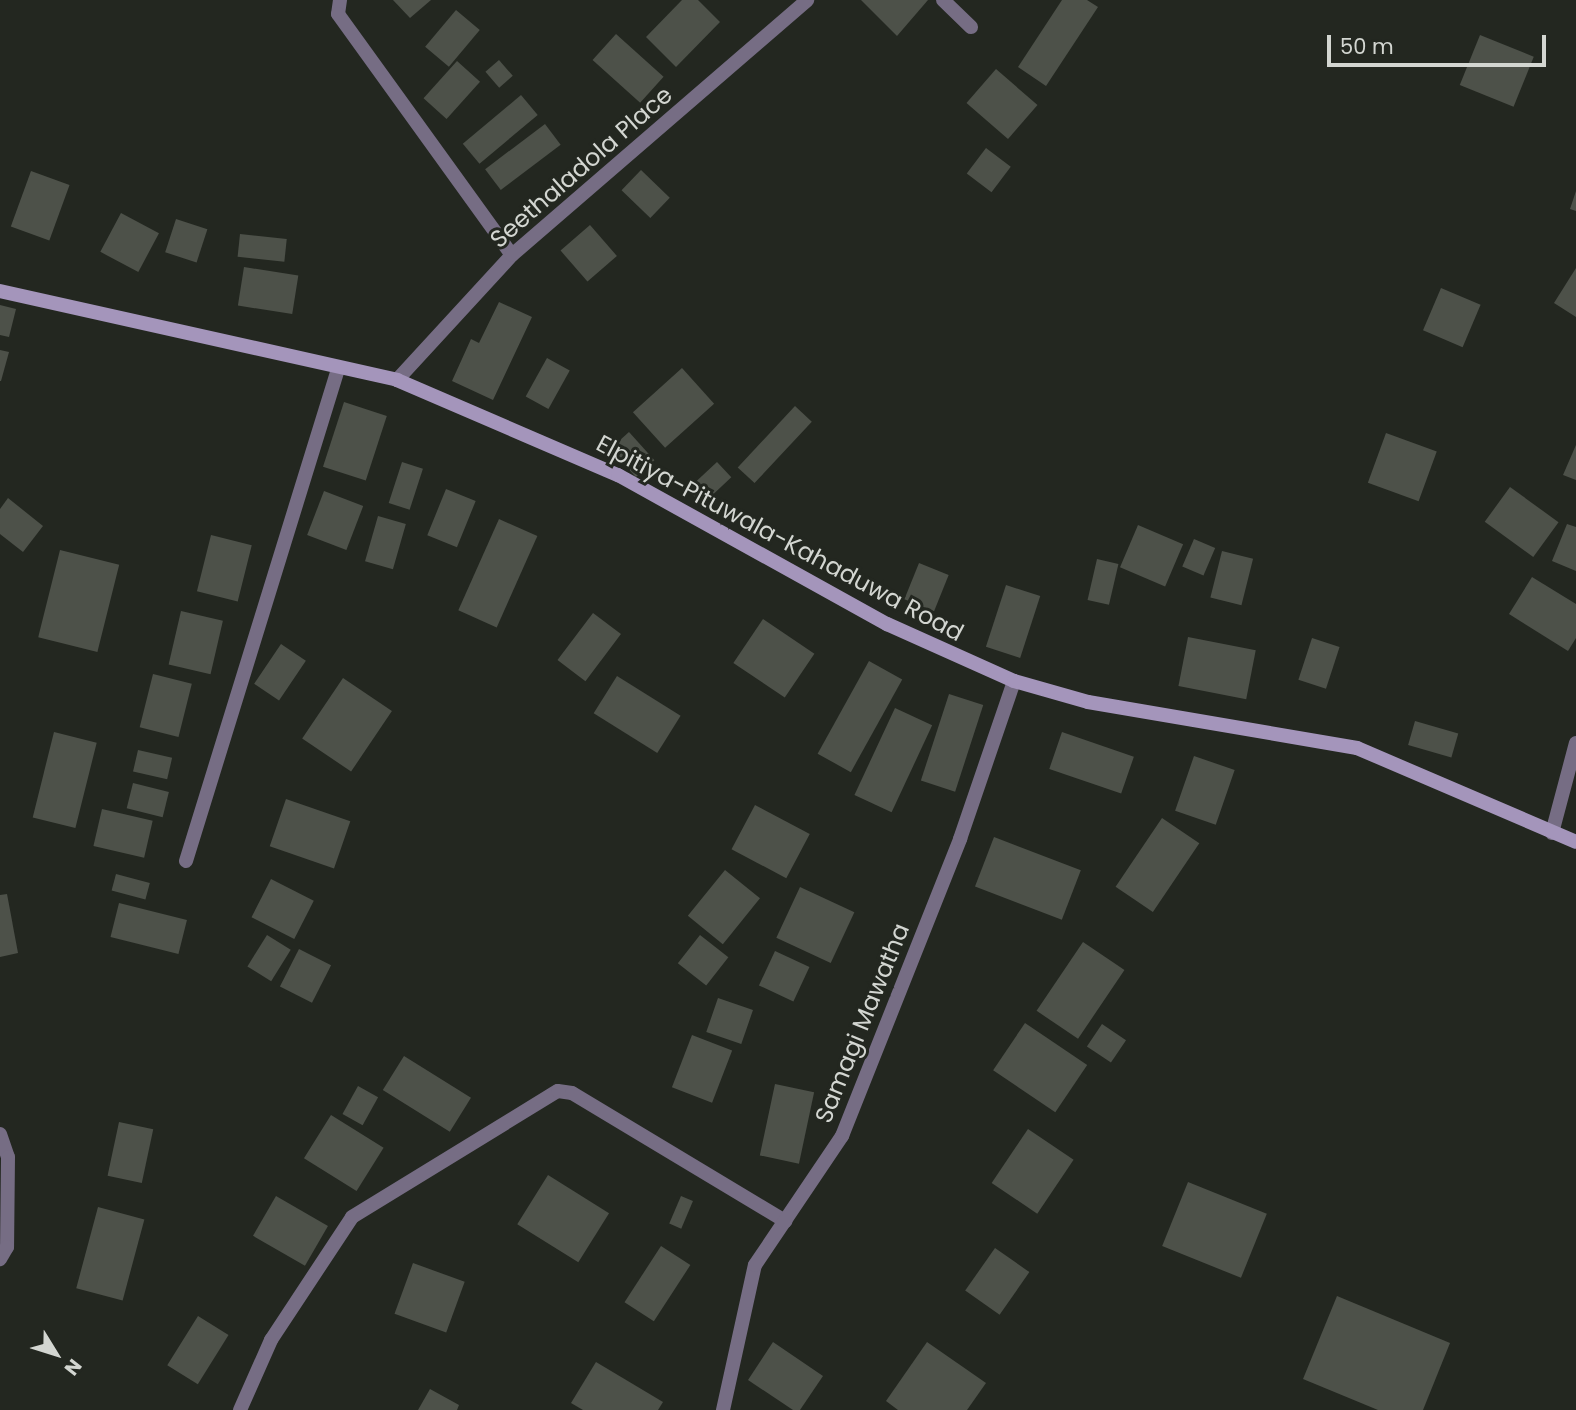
<!DOCTYPE html>
<html>
<head>
<meta charset="utf-8">
<style>
  body { margin:0 }
  #map { position:relative; width:1576px; height:1410px; overflow:hidden; background:#232720; font-family:Poppins,sans-serif }
  div>[style] { position:absolute }
  [style*='--x'] { left:calc(var(--x)*1px); top:calc(var(--y)*1px); width:calc(var(--w)*1px); rotate:calc(var(--a)*1deg) }
  .building>* { inset:0; background:#4d5149; transform-origin:0 0 }
  .street>* { height:14px; margin:-7px; padding:0 7px; transform-origin:7px; border-radius:7px; background:#766d84 }
  .secondary>* { height:14px; margin:-7px; padding:0 7px; transform-origin:7px; border-radius:7px; background:#a495bb }
  span { translate:-50% -50%; white-space:nowrap; text-align:center; line-height:1.15; -webkit-text-stroke:6px #232720; paint-order:stroke }
  .street-label { font-size:24px; color:#d3d6d1 }
  .north { position:absolute; left:21px; top:1319px; width:70px; height:70px; -webkit-text-stroke:5px #232720; paint-order:stroke; rotate:128deg; font-size:19px; font-weight:700; line-height:28px; text-align:center; color:#d3d6d1 }
  .north::after { content:''; display:block; margin:auto; width:24px; height:32px; background:#d3d6d1; clip-path:polygon(50% 0,100% 100%,50% 72%,0 100%) }
  .scale { position:absolute; left:1327px; top:35px; width:219px; height:32px; box-sizing:border-box; border:4px solid #d3d6d1; border-top:0; padding-left:9px; font-size:21px; line-height:24px; white-space:nowrap; color:#d3d6d1; -webkit-text-stroke:5px #232720; paint-order:stroke }
</style>
</head>
<body>
<div id="map">
  <div class="building">
    <div style="clip-path:polygon(393px 0,431px 0,410px 18px)"></div>
    <div style="clip-path:polygon(682px 0,698px 0,720px 22px,676px 67px,646px 37px)"></div>
    <div style="clip-path:polygon(861px 0,928px 0,897px 36px)"></div>
    <div style="clip-path:polygon(1062px 0,1087px 0,1098px 7px,1046px 86px,1018px 67px)"></div>
    <div style="left:456px;top:10px;width:31px;height:48px;rotate:40deg"></div>
    <div style="left:616px;top:34px;width:64px;height:35px;rotate:42deg"></div>
    <div style="left:1480px;top:35px;width:58px;height:54px;rotate:22deg"></div>
    <div style="left:499px;top:60px;width:21px;height:18px;rotate:49deg"></div>
    <div style="left:457px;top:61px;width:31px;height:50px;rotate:42deg"></div>
    <div style="left:996px;top:69px;width:55px;height:45px;rotate:41deg"></div>
    <div style="left:521px;top:95px;width:26px;height:76px;rotate:50deg"></div>
    <div style="left:545px;top:124px;width:26px;height:75px;rotate:53deg"></div>
    <div style="left:986px;top:148px;width:31px;height:32px;rotate:37deg"></div>
    <div style="left:641px;top:170px;width:40px;height:28px;rotate:44deg"></div>
    <div style="left:31px;top:171px;width:41px;height:59px;rotate:20deg"></div>
    <div style="clip-path:polygon(1576px 191px,1576px 211px,1570px 209px)"></div>
    <div style="left:121px;top:213px;width:43px;height:44px;rotate:28deg"></div>
    <div style="left:176px;top:219px;width:33px;height:35px;rotate:18deg"></div>
    <div style="left:590px;top:225px;width:41px;height:39px;rotate:49deg"></div>
    <div style="left:240px;top:234px;width:47px;height:23px;rotate:6deg"></div>
    <div style="left:244px;top:267px;width:55px;height:39px;rotate:9deg"></div>
    <div style="clip-path:polygon(1576px 268px,1576px 317px,1554px 303px)"></div>
    <div style="left:1441px;top:288px;width:43px;height:46px;rotate:23deg"></div>
    <div style="clip-path:polygon(499px 302px,532px 317px,493px 400px,452px 381px,471px 339px,479px 343px)"></div>
    <div style="clip-path:polygon(0 305px,16px 309px,9px 337px,0 335px)"></div>
    <div style="clip-path:polygon(0 350px,9px 352px,1px 381px,0 381px)"></div>
    <div style="left:547px;top:358px;width:26px;height:44px;rotate:29deg"></div>
    <div style="left:682px;top:368px;width:48px;height:66px;rotate:48deg"></div>
    <div style="left:344px;top:402px;width:45px;height:68px;rotate:18deg"></div>
    <div style="left:795px;top:406px;width:23px;height:84px;rotate:43deg"></div>
    <div style="left:629px;top:432px;width:38px;height:25px;rotate:48deg"></div>
    <div style="left:1386px;top:433px;width:54px;height:53px;rotate:20deg"></div>
    <div style="clip-path:polygon(1576px 445px,1576px 480px,1563px 475px)"></div>
    <div style="left:402px;top:462px;width:22px;height:43px;rotate:18deg"></div>
    <div style="left:717px;top:462px;width:21px;height:40px;rotate:47deg"></div>
    <div style="left:1510px;top:487px;width:60px;height:43px;rotate:36deg"></div>
    <div style="left:446px;top:489px;width:32px;height:50px;rotate:22deg"></div>
    <div style="left:324px;top:491px;width:42px;height:47px;rotate:21deg"></div>
    <div style="clip-path:polygon(8px 498px,43px 526px,23px 552px,0 534px,0 509px)"></div>
    <div style="left:378px;top:516px;width:29px;height:47px;rotate:16deg"></div>
    <div style="left:499px;top:519px;width:42px;height:100px;rotate:24deg"></div>
    <div style="clip-path:polygon(1567px 524px,1576px 527px,1576px 571px,1552px 561px)"></div>
    <div style="left:1138px;top:525px;width:49px;height:46px;rotate:23deg"></div>
    <div style="left:211px;top:535px;width:42px;height:58px;rotate:14deg"></div>
    <div style="left:1194px;top:539px;width:23px;height:30px;rotate:23deg"></div>
    <div style="left:60px;top:550px;width:61px;height:90px;rotate:14deg"></div>
    <div style="left:1222px;top:551px;width:32px;height:48px;rotate:14deg"></div>
    <div style="left:1097px;top:559px;width:22px;height:42px;rotate:13deg"></div>
    <div style="left:919px;top:563px;width:32px;height:39px;rotate:22deg"></div>
    <div style="clip-path:polygon(1532px 577px,1576px 604px,1576px 638px,1568px 651px,1509px 614px)"></div>
    <div style="left:1006px;top:585px;width:36px;height:65px;rotate:18deg"></div>
    <div style="left:181px;top:611px;width:43px;height:55px;rotate:13deg"></div>
    <div style="left:593px;top:613px;width:35px;height:59px;rotate:37deg"></div>
    <div style="left:763px;top:619px;width:62px;height:53px;rotate:34deg"></div>
    <div style="left:1188px;top:637px;width:69px;height:50px;rotate:11deg"></div>
    <div style="left:1312px;top:638px;width:29px;height:44px;rotate:18deg"></div>
    <div style="left:281px;top:644px;width:30px;height:48px;rotate:34deg"></div>
    <div style="left:869px;top:661px;width:38px;height:106px;rotate:29deg"></div>
    <div style="left:153px;top:674px;width:40px;height:55px;rotate:14deg"></div>
    <div style="left:617px;top:676px;width:75px;height:44px;rotate:32deg"></div>
    <div style="left:343px;top:678px;width:59px;height:73px;rotate:34deg"></div>
    <div style="left:949px;top:694px;width:36px;height:91px;rotate:18deg"></div>
    <div style="left:895px;top:708px;width:41px;height:96px;rotate:25deg"></div>
    <div style="left:1415px;top:721px;width:45px;height:25px;rotate:16deg"></div>
    <div style="left:54px;top:732px;width:44px;height:88px;rotate:14deg"></div>
    <div style="left:1062px;top:732px;width:76px;height:39px;rotate:19deg"></div>
    <div style="left:138px;top:750px;width:35px;height:22px;rotate:13deg"></div>
    <div style="left:1194px;top:756px;width:43px;height:58px;rotate:19deg"></div>
    <div style="left:133px;top:783px;width:37px;height:26px;rotate:14deg"></div>
    <div style="left:286px;top:799px;width:68px;height:50px;rotate:19deg"></div>
    <div style="left:755px;top:805px;width:62px;height:50px;rotate:28deg"></div>
    <div style="left:102px;top:809px;width:52px;height:38px;rotate:13deg"></div>
    <div style="left:1162px;top:818px;width:45px;height:83px;rotate:34deg"></div>
    <div style="left:994px;top:837px;width:93px;height:53px;rotate:21deg"></div>
    <div style="left:725px;top:870px;width:45px;height:59px;rotate:39deg"></div>
    <div style="left:116px;top:874px;width:35px;height:17px;rotate:15deg"></div>
    <div style="left:271px;top:879px;width:48px;height:43px;rotate:27deg"></div>
    <div style="left:800px;top:887px;width:60px;height:56px;rotate:25deg"></div>
    <div style="clip-path:polygon(7px 894px,18px 953px,0 957px,0 895px)"></div>
    <div style="left:119px;top:903px;width:70px;height:35px;rotate:14deg"></div>
    <div style="left:267px;top:935px;width:28px;height:37px;rotate:32deg"></div>
    <div style="left:700px;top:935px;width:36px;height:36px;rotate:38deg"></div>
    <div style="left:1083px;top:942px;width:50px;height:83px;rotate:34deg"></div>
    <div style="left:299px;top:949px;width:36px;height:42px;rotate:27deg"></div>
    <div style="left:775px;top:951px;width:38px;height:38px;rotate:25deg"></div>
    <div style="left:718px;top:998px;width:37px;height:36px;rotate:19deg"></div>
    <div style="left:1025px;top:1023px;width:75px;height:57px;rotate:34deg"></div>
    <div style="left:1102px;top:1024px;width:29px;height:27px;rotate:34deg"></div>
    <div style="left:692px;top:1035px;width:43px;height:56px;rotate:21deg"></div>
    <div style="left:404px;top:1056px;width:79px;height:40px;rotate:32deg"></div>
    <div style="left:775px;top:1084px;width:40px;height:73px;rotate:12deg"></div>
    <div style="left:358px;top:1086px;width:23px;height:32px;rotate:29deg"></div>
    <div style="left:331px;top:1115px;width:62px;height:51px;rotate:32deg"></div>
    <div style="left:119px;top:1122px;width:35px;height:55px;rotate:12deg"></div>
    <div style="left:1028px;top:1129px;width:55px;height:65px;rotate:34deg"></div>
    <div style="left:548px;top:1175px;width:72px;height:58px;rotate:32deg"></div>
    <div style="left:1188px;top:1182px;width:85px;height:69px;rotate:22deg"></div>
    <div style="left:276px;top:1196px;width:60px;height:46px;rotate:30deg"></div>
    <div style="left:681px;top:1196px;width:13px;height:30px;rotate:23deg"></div>
    <div style="left:98px;top:1207px;width:48px;height:84px;rotate:15deg"></div>
    <div style="left:661px;top:1246px;width:35px;height:67px;rotate:33deg"></div>
    <div style="left:995px;top:1248px;width:42px;height:52px;rotate:35deg"></div>
    <div style="left:413px;top:1263px;width:55px;height:54px;rotate:20deg"></div>
    <div style="clip-path:polygon(1337px 1296px,1450px 1343px,1423px 1410px,1378px 1410px,1303px 1379px)"></div>
    <div style="left:198px;top:1316px;width:36px;height:58px;rotate:32deg"></div>
    <div style="clip-path:polygon(773px 1342px,823px 1376px,800px 1410px,793px 1410px,748px 1380px)"></div>
    <div style="clip-path:polygon(927px 1342px,986px 1383px,967px 1410px,898px 1410px,886px 1401px)"></div>
    <div style="clip-path:polygon(596px 1362px,663px 1402px,658px 1410px,583px 1410px,571px 1403px)"></div>
    <div style="clip-path:polygon(430px 1389px,459px 1405px,457px 1410px,418px 1410px)"></div>
  </div>
  <div class="street">
    <div style="--x:340;--y:0;--w:14;--a:98"></div>
    <div style="--x:338;--y:14;--w:297;--a:54.2"></div>
    <div style="--x:943;--y:0;--w:39;--a:44"></div>
    <div style="--x:397;--y:380;--w:170;--a:-47.4"></div>
    <div style="--x:512;--y:255;--w:390;--a:-40.8"></div>
    <div style="--x:1552;--y:833;--w:93;--a:-75.1"></div>
    <div style="--x:186;--y:861;--w:515;--a:-72.83"></div>
    <div style="--x:0;--y:1134;--w:24;--a:71"></div>
    <div style="--x:8;--y:1157;--w:90;--a:90.6"></div>
    <div style="--x:7;--y:1247;--w:14;--a:120"></div>
    <div style="--x:240;--y:1410;--w:77;--a:-66.1"></div>
    <div style="--x:271;--y:1340;--w:147;--a:-56.6"></div>
    <div style="--x:352;--y:1217;--w:241;--a:-31.5"></div>
    <div style="--x:558;--y:1091;--w:14;--a:8"></div>
    <div style="--x:572;--y:1093;--w:249;--a:31"></div>
    <div style="--x:723;--y:1410;--w:148;--a:-77.6"></div>
    <div style="--x:755;--y:1265;--w:156;--a:-56"></div>
    <div style="--x:842;--y:1136;--w:320;--a:-68.3"></div>
    <div style="--x:960;--y:839;--w:167;--a:-71.1"></div>
  </div>
  <div class="secondary">
    <div style="--x:0;--y:291;--w:407;--a:12.6"></div>
    <div style="--x:397;--y:380;--w:241;--a:23.3"></div>
    <div style="--x:618;--y:475;--w:308;--a:29"></div>
    <div style="--x:887;--y:624;--w:139;--a:24.2"></div>
    <div style="--x:1014;--y:681;--w:77;--a:15.8"></div>
    <div style="--x:1088;--y:702;--w:273;--a:9.7"></div>
    <div style="--x:1357;--y:748;--w:238;--a:23.2"></div>
  </div>
  <div class="street-label">
    <span style="left:581px;top:167px;rotate:-41deg">Seethaladola Place</span>
    <span style="left:780px;top:538px;rotate:28deg">Elpitiya-Pituwala-Kahaduwa Road</span>
    <span style="left:862px;top:1023px;rotate:-68deg">Samagi Mawatha</span>
  </div>
  <div class="north">N</div>
  <div class="scale">50 m</div>
</div>
</body>
</html>
